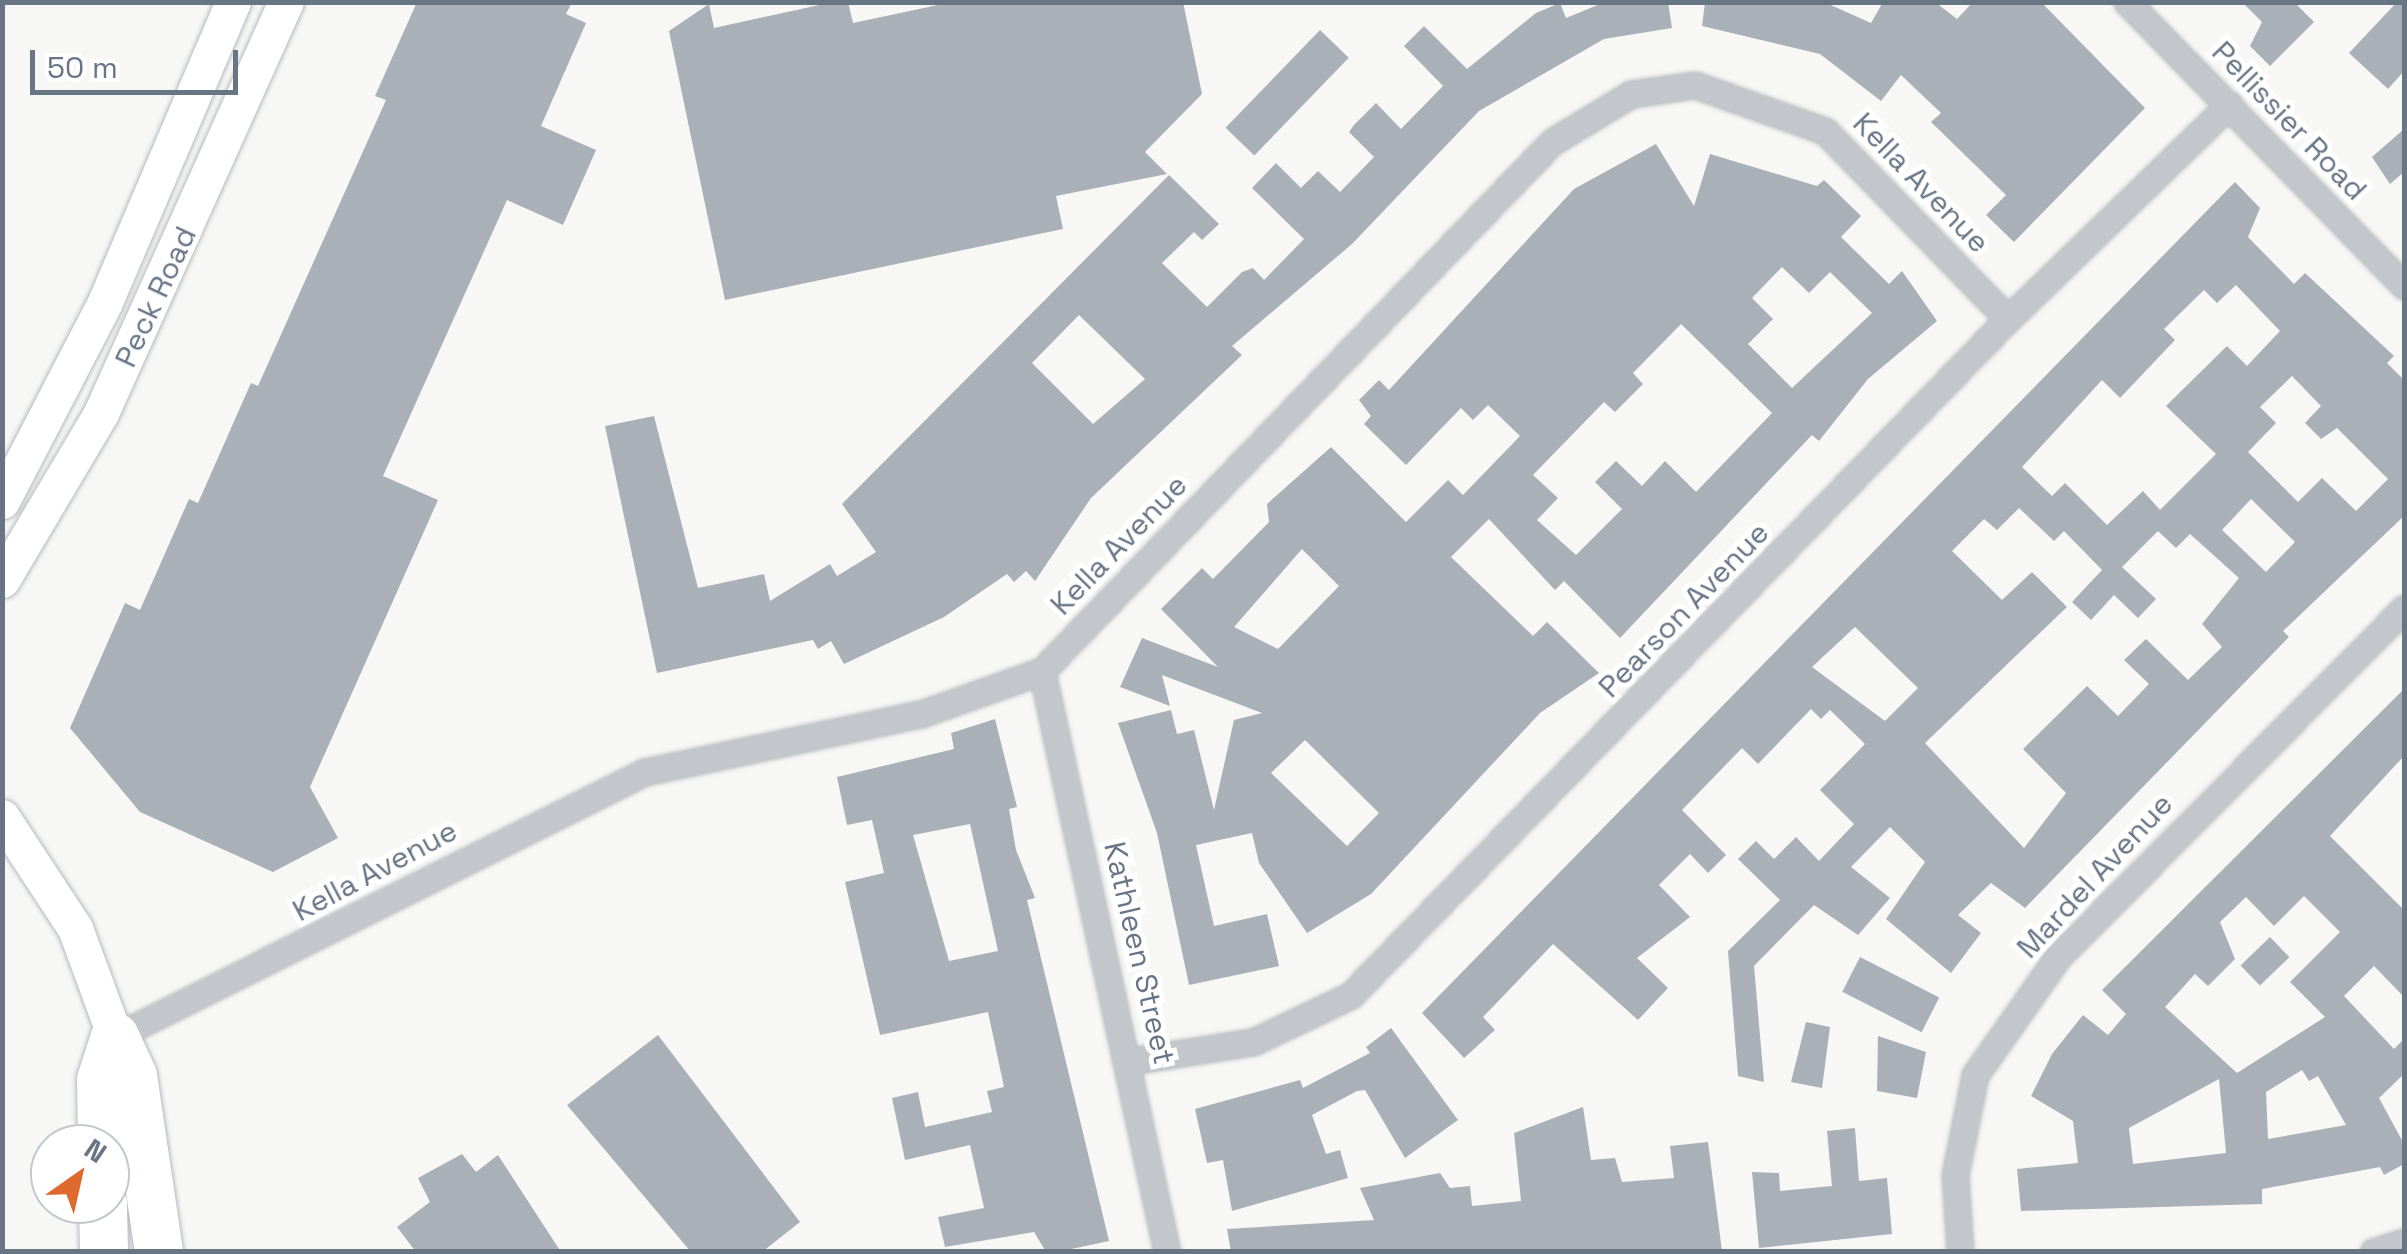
<!DOCTYPE html>
<html>
<head>
<meta charset="utf-8">
<style>
  body { margin:0 }
  #map { position:relative; width:2407px; height:1254px; overflow:hidden; background:#f7f8f5; font-family:"Space Grotesk",sans-serif }
  div>[style] { position:absolute }
  [style*='--x'] { left:calc(var(--x)*1px); top:calc(var(--y)*1px); width:calc(var(--w)*1px); rotate:calc(var(--a)*1deg) }
  .building>* { inset:0; background:#a9b0b7; transform-origin:0 0 }
  .roads { filter:drop-shadow(0 0 2px #b5babf) drop-shadow(0 0 2px #b5babf) }
  .street>* { height:25px; margin:-12.5px; padding:0 12.5px; transform-origin:12.5px; border-radius:12.5px; background:#c3c6ca }
  .secondary>* { height:35px; margin:-17.5px; padding:0 17.5px; transform-origin:17.5px; border-radius:17.5px; background:#fff }
  .highway>* { height:48px; margin:-24px; padding:0 24px; transform-origin:24px; border-radius:24px; background:#fff }
  span { translate:-50% -50%; white-space:nowrap; text-align:center; line-height:1.15; -webkit-text-stroke:10px #fff; paint-order:stroke }
  .street-label { font-size:30px; color:#677585 }
  .frame { position:absolute; inset:0; border:5px solid #677585; pointer-events:none }
  .north { position:absolute; left:30px; top:1124px; width:100px; height:100px; box-sizing:border-box; background:#fff; border:2px solid #c2c8ce; border-radius:50%; rotate:34deg; font-size:28px; font-weight:700; line-height:40px; text-align:center; color:#677585 }
  .north::after { content:''; display:block; margin:auto; width:35px; height:45px; background:#df6a2d; clip-path:polygon(50% 0,100% 100%,50% 72%,0 100%) }
  .scale { position:absolute; left:30px; top:50px; width:208px; height:45px; box-sizing:border-box; border:5px solid #677585; border-top:0; padding-left:12px; font-size:30px; line-height:35px; white-space:nowrap; color:#677585; -webkit-text-stroke:8px #fff; paint-order:stroke }
</style>
</head>
<body>
<div id="map">
  <div class="building">
    <div style="clip-path:polygon(417px 2px,572px 2px,566px 14px,586px 23px,541px 126px,596px 150px,563px 225px,507px 200px,383px 476px,438px 500px,310px 787px,338px 838px,273px 872px,140px 812px,70px 728px,125px 603px,140px 610px,189px 499px,198px 503px,251px 383px,258px 386px,386px 100px,375px 96px)"></div>
    <div style="clip-path:polygon(833px 2px,848px 2px,853px 23px,952px 2px,1183px 2px,1202px 94px,1145px 152px,1167px 174px,1056px 196px,1063px 229px,725px 300px,669px 31px,709px 4px,714px 28px)"></div>
    <div style="clip-path:polygon(evenodd,1605px 2px,1668px 2px,1672px 28px,1604px 39px,1479px 111px,1352px 244px,1232px 346px,1242px 355px,1091px 498px,1035px 581px,1026px 571px,1014px 582px,1007px 574px,944px 617px,844px 664px,831px 641px,818px 649px,813px 640px,657px 673px,605px 426px,654px 416px,698px 588px,764px 574px,770px 601px,830px 564px,837px 576px,876px 552px,842px 504px,1169px 175px,1219px 224px,1202px 240px,1194px 232px,1162px 263px,1207px 307px,1242px 272px,1253px 268px,1264px 280px,1304px 239px,1252px 188px,1276px 163px,1301px 188px,1318px 171px,1340px 192px,1374px 157px,1349px 132px,1354px 125px,1376px 103px,1401px 129px,1443px 86px,1404px 46px,1424px 26px,1467px 69px,1536px 13px,1560px 3px,1566px 18px,1605px 2px,1079px 315px,1145px 379px,1093px 424px,1032px 363px,1079px 315px)"></div>
    <div style="clip-path:polygon(1705px 2px,1824px 2px,1871px 23px,1883px 2px,1935px 2px,1957px 19px,1973px 2px,2041px 2px,2145px 108px,2014px 242px,1986px 215px,2006px 195px,1931px 122px,1941px 113px,1901px 75px,1881px 101px,1820px 54px,1702px 26px)"></div>
    <div style="clip-path:polygon(2242px 2px,2294px 2px,2314px 22px,2270px 66px,2250px 46px,2262px 22px)"></div>
    <div style="clip-path:polygon(2397px 2px,2404px 2px,2404px 71px,2388px 89px,2349px 53px)"></div>
    <div style="left:1320px;top:30px;width:40px;height:136px;rotate:44deg"></div>
    <div style="clip-path:polygon(2404px 129px,2404px 172px,2390px 184px,2372px 157px)"></div>
    <div style="clip-path:polygon(evenodd,1656px 144px,1694px 206px,1710px 154px,1817px 186px,1824px 180px,1861px 216px,1841px 237px,1889px 284px,1902px 271px,1937px 321px,1868px 379px,1819px 441px,1812px 435px,1620px 638px,1564px 581px,1555px 590px,1489px 519px,1451px 557px,1533px 636px,1547px 622px,1599px 673px,1540px 713px,1371px 894px,1307px 933px,1259px 863px,1252px 833px,1196px 845px,1214px 926px,1267px 914px,1279px 966px,1189px 985px,1157px 833px,1118px 723px,1171px 710px,1177px 734px,1194px 730px,1214px 810px,1234px 720px,1262px 713px,1162px 675px,1170px 706px,1120px 687px,1142px 638px,1218px 667px,1161px 609px,1202px 568px,1213px 579px,1269px 522px,1267px 504px,1331px 447px,1406px 522px,1448px 480px,1463px 495px,1520px 436px,1488px 405px,1473px 420px,1461px 408px,1406px 465px,1364px 424px,1371px 416px,1359px 400px,1379px 380px,1389px 390px,1574px 189px,1656px 144px,1782px 267px,1809px 293px,1830px 272px,1872px 313px,1792px 388px,1748px 344px,1773px 319px,1752px 298px,1782px 267px,1656px 144px,1681px 324px,1772px 413px,1696px 492px,1665px 461px,1642px 486px,1616px 461px,1595px 482px,1622px 509px,1576px 555px,1537px 520px,1558px 498px,1533px 475px,1604px 402px,1615px 412px,1643px 384px,1633px 373px,1681px 324px,1656px 144px,1302px 549px,1339px 586px,1278px 649px,1234px 627px,1302px 549px,1656px 144px,1305px 740px,1379px 813px,1347px 846px,1271px 773px,1305px 740px)"></div>
    <div style="clip-path:polygon(evenodd,2235px 182px,2260px 208px,2248px 237px,2294px 284px,2305px 273px,2394px 356px,2387px 363px,2404px 380px,2404px 516px,2283px 631px,2289px 637px,2025px 908px,1991px 883px,1958px 915px,1981px 933px,1951px 973px,1886px 919px,1925px 862px,1890px 827px,1851px 867px,1890px 898px,1858px 935px,1814px 905px,1754px 966px,1764px 1082px,1738px 1076px,1728px 951px,1780px 900px,1738px 859px,1756px 841px,1774px 859px,1796px 837px,1819px 861px,1854px 824px,1820px 790px,1865px 744px,1830px 710px,1821px 719px,1811px 709px,1758px 764px,1742px 748px,1682px 810px,1726px 855px,1708px 873px,1690px 854px,1659px 885px,1690px 917px,1637px 958px,1668px 988px,1638px 1020px,1553px 944px,1483px 1017px,1495px 1030px,1464px 1058px,1422px 1013px,2235px 182px,2236px 285px,2280px 331px,2247px 366px,2227px 346px,2166px 406px,2216px 454px,2160px 510px,2143px 491px,2107px 525px,2065px 483px,2052px 496px,2022px 467px,2102px 380px,2120px 398px,2175px 340px,2164px 329px,2204px 290px,2217px 303px,2236px 285px,2235px 182px,2292px 376px,2321px 406px,2305px 423px,2321px 439px,2337px 428px,2388px 479px,2356px 511px,2322px 478px,2298px 502px,2248px 452px,2276px 423px,2260px 407px,2292px 376px,2235px 182px,2251px 499px,2295px 542px,2266px 572px,2222px 530px,2251px 499px,2235px 182px,2019px 508px,2054px 541px,2064px 531px,2102px 570px,2072px 602px,2091px 620px,2114px 595px,2138px 618px,2156px 599px,2122px 567px,2158px 531px,2176px 548px,2190px 534px,2239px 578px,2202px 624px,2222px 647px,2188px 680px,2146px 639px,2124px 660px,2149px 684px,2118px 716px,2087px 686px,2023px 749px,2066px 793px,2024px 848px,1925px 743px,2067px 607px,2032px 572px,2002px 600px,1952px 551px,1984px 519px,1997px 530px,2019px 508px,2235px 182px,1855px 627px,1918px 688px,1885px 721px,1812px 667px,1855px 627px)"></div>
    <div style="clip-path:polygon(evenodd,2404px 689px,2404px 756px,2330px 836px,2404px 910px,2404px 997px,2374px 966px,2344px 996px,2394px 1049px,2404px 1039px,2404px 1074px,2379px 1098px,2404px 1144px,2404px 1164px,2384px 1175px,2380px 1167px,2262px 1189px,2262px 1204px,2021px 1211px,2017px 1169px,2078px 1163px,2073px 1121px,2031px 1096px,2052px 1054px,2083px 1015px,2108px 1035px,2126px 1014px,2102px 990px,2404px 689px,2304px 896px,2340px 932px,2290px 982px,2325px 1017px,2237px 1073px,2165px 1007px,2195px 974px,2208px 986px,2235px 959px,2220px 922px,2246px 897px,2274px 926px,2304px 896px,2404px 689px,2302px 1070px,2309px 1081px,2318px 1076px,2346px 1125px,2268px 1139px,2266px 1092px,2302px 1070px,2404px 689px,2219px 1079px,2226px 1153px,2133px 1164px,2129px 1128px,2219px 1079px)"></div>
    <div style="clip-path:polygon(evenodd,995px 719px,1017px 807px,1009px 809px,1016px 850px,1035px 898px,1027px 900px,1109px 1241px,1057px 1252px,1046px 1252px,1034px 1232px,945px 1247px,938px 1217px,984px 1208px,970px 1145px,905px 1160px,892px 1098px,918px 1092px,925px 1127px,992px 1112px,987px 1091px,1004px 1087px,988px 1012px,880px 1035px,845px 882px,884px 873px,872px 820px,847px 825px,837px 777px,954px 749px,951px 733px,995px 719px,970px 824px,998px 951px,949px 961px,913px 835px,970px 824px)"></div>
    <div style="left:2270px;top:937px;width:28px;height:41px;rotate:46deg"></div>
    <div style="left:1860px;top:957px;width:89px;height:39px;rotate:27deg"></div>
    <div style="clip-path:polygon(1806px 1022px,1830px 1027px,1822px 1088px,1791px 1082px)"></div>
    <div style="clip-path:polygon(1391px 1028px,1458px 1120px,1405px 1158px,1365px 1090px,1357px 1091px,1312px 1115px,1326px 1154px,1340px 1150px,1348px 1178px,1232px 1211px,1223px 1160px,1207px 1163px,1195px 1109px,1300px 1080px,1303px 1088px,1370px 1053px,1366px 1047px)"></div>
    <div style="clip-path:polygon(658px 1035px,800px 1222px,762px 1252px,691px 1252px,567px 1105px)"></div>
    <div style="clip-path:polygon(1878px 1036px,1926px 1052px,1917px 1098px,1877px 1091px)"></div>
    <div style="clip-path:polygon(1583px 1107px,1591px 1160px,1615px 1158px,1622px 1182px,1674px 1178px,1670px 1146px,1708px 1142px,1722px 1251px,1231px 1252px,1227px 1229px,1374px 1220px,1360px 1188px,1440px 1173px,1450px 1188px,1470px 1186px,1472px 1206px,1521px 1201px,1514px 1133px)"></div>
    <div style="clip-path:polygon(1855px 1128px,1859px 1181px,1887px 1178px,1892px 1234px,1759px 1248px,1752px 1172px,1779px 1173px,1780px 1191px,1832px 1186px,1827px 1131px)"></div>
    <div style="clip-path:polygon(462px 1154px,476px 1172px,498px 1155px,561px 1252px,416px 1252px,397px 1227px,430px 1202px,418px 1178px)"></div>
  </div>
  <div class="roads">
    <div class="street">
      <div style="--x:2127;--y:2;--w:397;--a:45.7"></div>
      <div style="--x:1042;--y:671;--w:594;--a:77.86"></div>
      <div style="--x:115;--y:1037;--w:593;--a:-26.57"></div>
      <div style="--x:645;--y:772;--w:282;--a:-11.9"></div>
      <div style="--x:921;--y:714;--w:128;--a:-19.6"></div>
      <div style="--x:1042;--y:671;--w:735;--a:-46.05"></div>
      <div style="--x:1552;--y:142;--w:92;--a:-31.3"></div>
      <div style="--x:1631;--y:94;--w:65;--a:-8"></div>
      <div style="--x:1695;--y:85;--w:138;--a:19.5"></div>
      <div style="--x:1825;--y:131;--w:262;--a:45.8"></div>
      <div style="--x:1131;--y:1061;--w:123;--a:-8.9"></div>
      <div style="--x:1253;--y:1042;--w:109;--a:-25.6"></div>
      <div style="--x:1351;--y:995;--w:943;--a:-45.82"></div>
      <div style="--x:2008;--y:319;--w:308;--a:-44.1"></div>
      <div style="--x:1960;--y:1252;--w:77;--a:-93.7"></div>
      <div style="--x:1955;--y:1175;--w:102;--a:-78.7"></div>
      <div style="--x:1975;--y:1075;--w:144;--a:-54.9"></div>
      <div style="--x:2058;--y:957;--w:491;--a:-45.2"></div>
      <div style="--x:2373;--y:1252;--w:33;--a:-18"></div>
    </div>
    <div class="secondary">
      <div style="--x:2;--y:501;--w:224;--a:-62.6"></div>
      <div style="--x:105;--y:302;--w:326;--a:-66.9"></div>
      <div style="--x:2;--y:580;--w:194;--a:-59.3"></div>
      <div style="--x:101;--y:413;--w:451;--a:-65.8"></div>
      <div style="--x:2;--y:817;--w:133;--a:56.7"></div>
      <div style="--x:75;--y:928;--w:116;--a:69.8"></div>
    </div>
    <div class="highway">
      <div style="--x:115;--y:1037;--w:43;--a:65.2"></div>
      <div style="--x:133;--y:1076;--w:178;--a:81.6"></div>
      <div style="--x:102;--y:1144;--w:64;--a:-90.9"></div>
      <div style="--x:101;--y:1080;--w:45;--a:-72"></div>
      <div style="--x:103;--y:1204;--w:48;--a:88.8"></div>
    </div>
  </div>
  <div class="street-label">
    <span style="left:2289px;top:121px;rotate:46deg">Pellissier Road</span>
    <span style="left:1921px;top:183px;rotate:46deg">Kella Avenue</span>
    <span style="left:156px;top:297px;rotate:-65deg">Peck Road</span>
    <span style="left:1119px;top:545px;rotate:-46deg">Kella Avenue</span>
    <span style="left:1684px;top:610px;rotate:-46deg">Pearson Avenue</span>
    <span style="left:375px;top:871px;rotate:-28deg">Kella Avenue</span>
    <span style="left:2095px;top:876px;rotate:-47deg">Mardel Avenue</span>
    <span style="left:1139px;top:953px;rotate:77deg">Kathleen Street</span>
  </div>
  <div class="frame"></div>
  <div class="north">N</div>
  <div class="scale">50 m</div>
</div>
</body>
</html>
